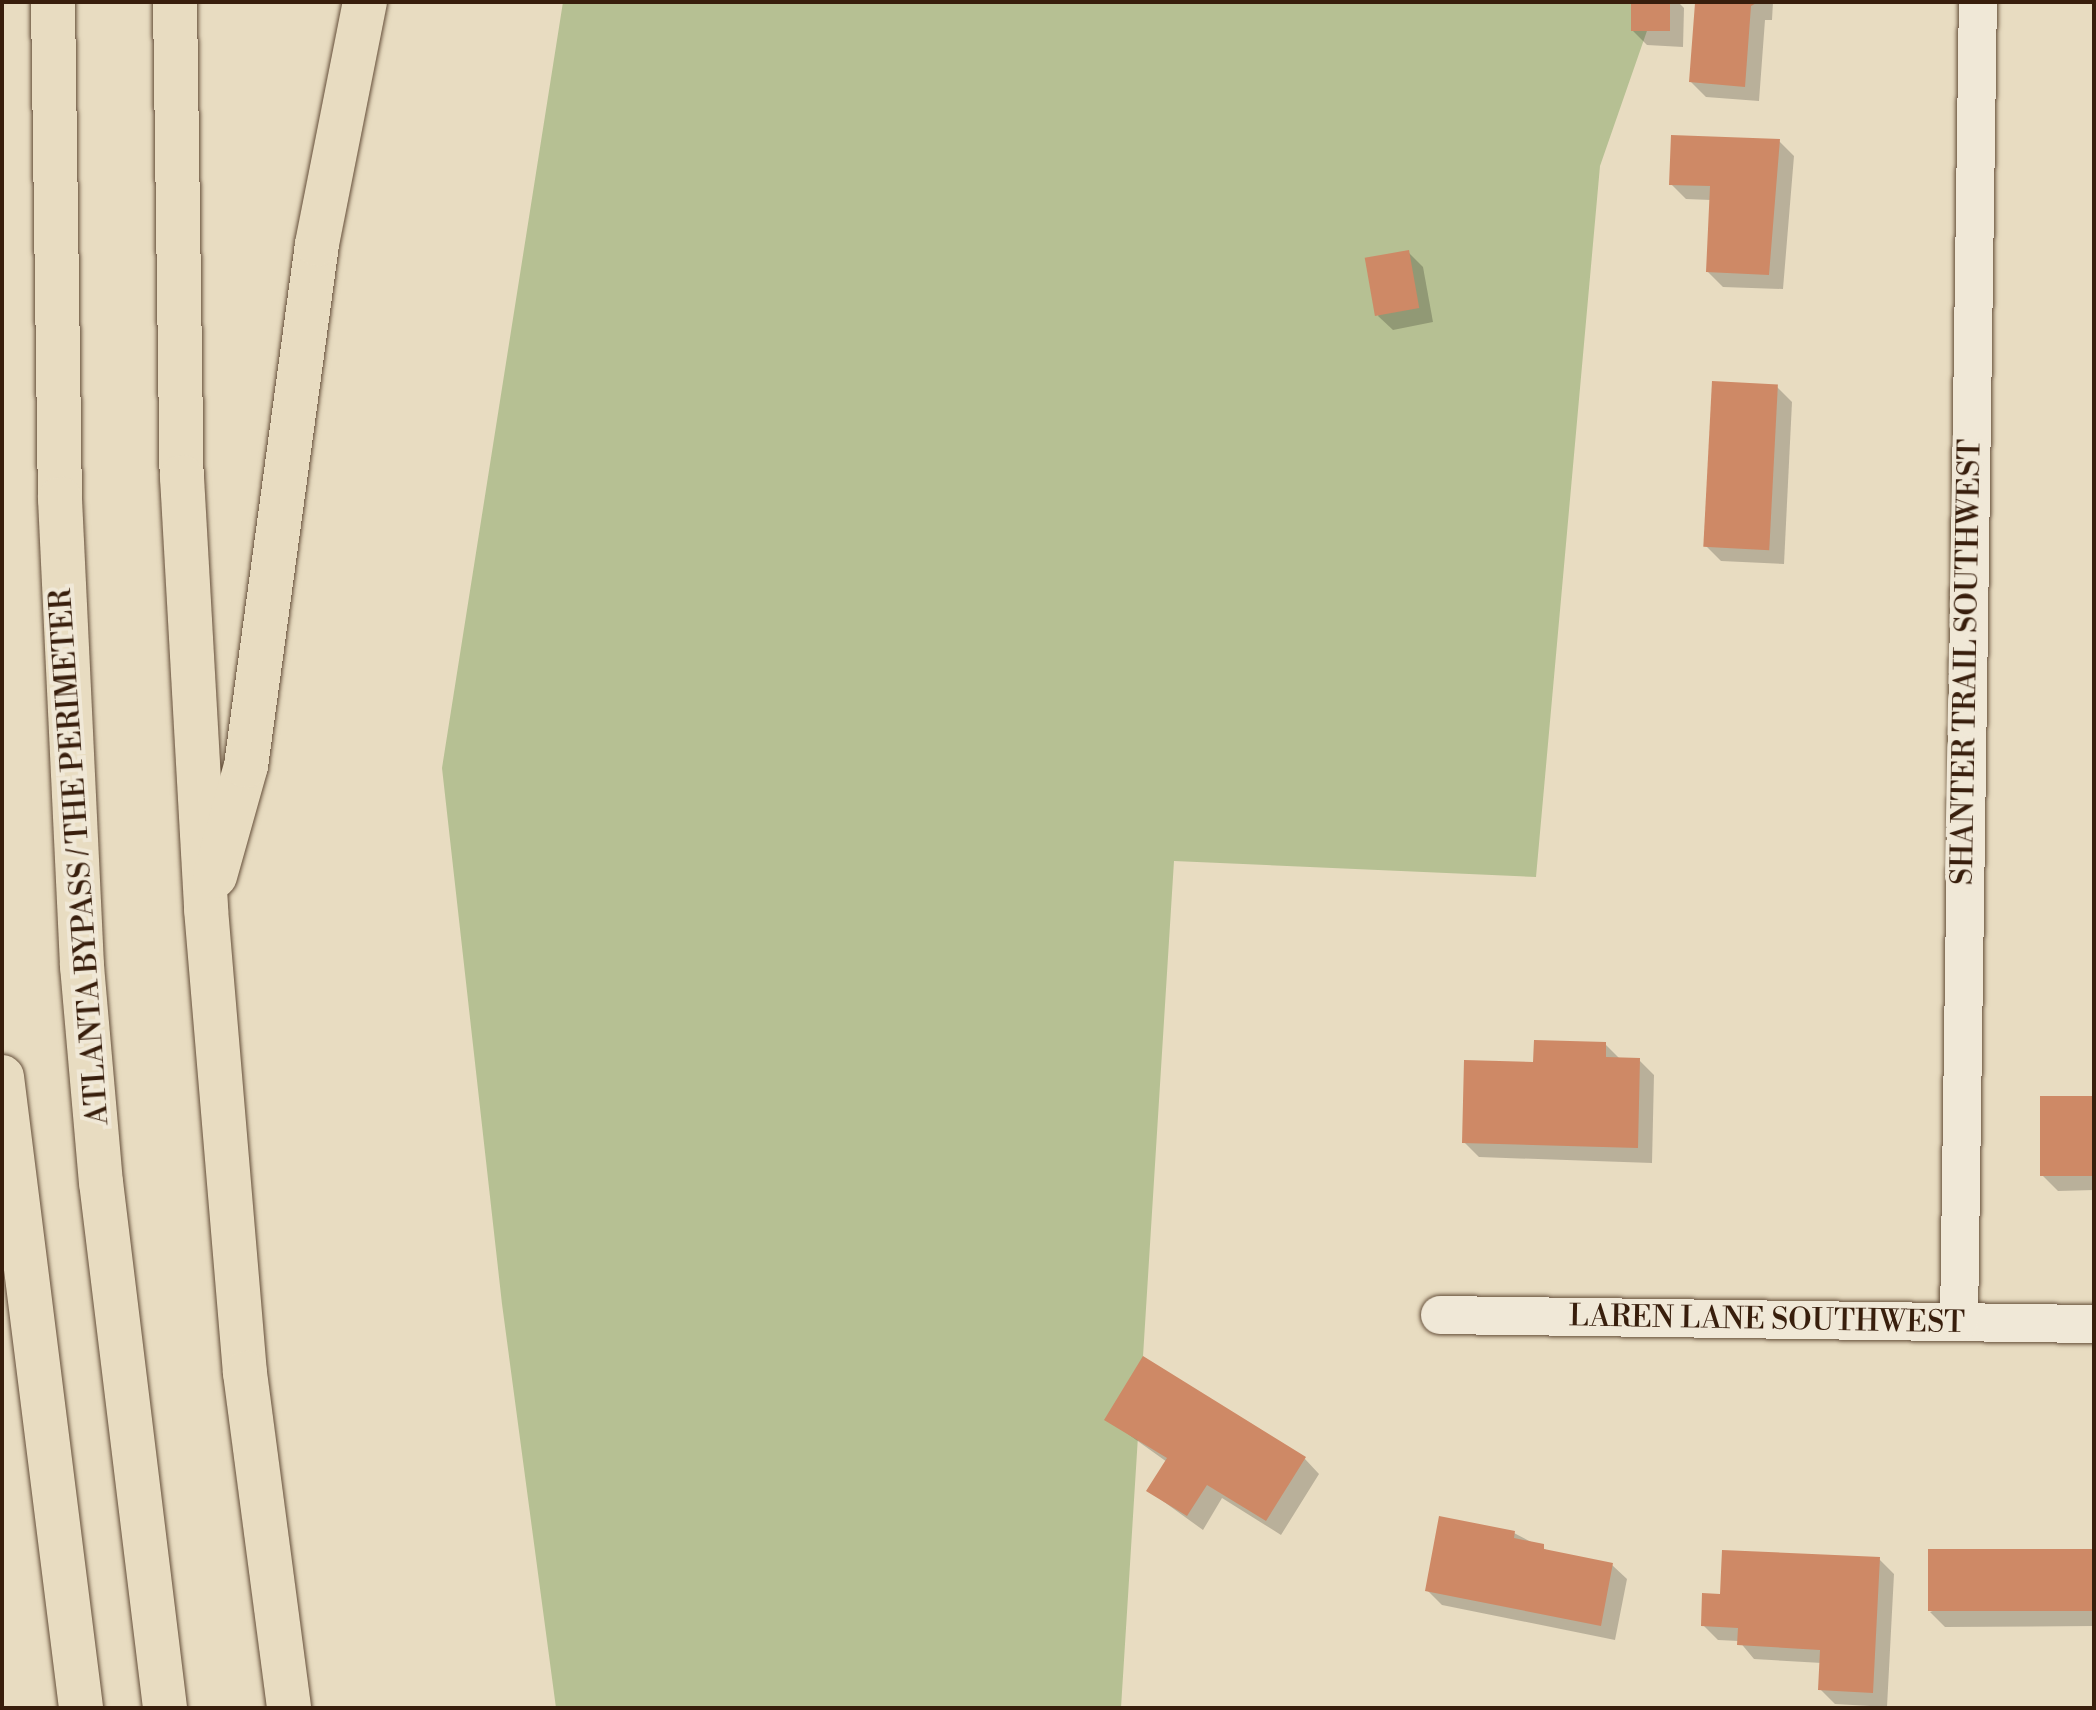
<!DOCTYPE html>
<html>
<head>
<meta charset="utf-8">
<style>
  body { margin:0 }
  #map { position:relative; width:2096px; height:1710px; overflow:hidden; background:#e8dcc1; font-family:"Libre Bodoni",serif }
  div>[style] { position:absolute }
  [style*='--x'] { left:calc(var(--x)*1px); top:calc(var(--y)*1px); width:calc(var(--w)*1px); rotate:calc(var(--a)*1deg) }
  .green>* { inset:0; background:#b6c093 }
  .shadow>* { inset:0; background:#0003 }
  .building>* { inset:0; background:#ce8966; transform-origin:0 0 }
  .roads { filter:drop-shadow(0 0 2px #644e39) drop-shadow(0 0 2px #644e39) }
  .street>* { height:38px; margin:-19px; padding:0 19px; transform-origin:19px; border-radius:19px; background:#f0e8d7 }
  .highway>* { height:44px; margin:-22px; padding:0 22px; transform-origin:22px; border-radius:22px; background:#e8dcc1 }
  span { translate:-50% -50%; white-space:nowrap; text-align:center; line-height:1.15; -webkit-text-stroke:8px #f0e8d7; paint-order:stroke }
  .street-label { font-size:30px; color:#381e0c }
  .frame { position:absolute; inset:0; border:4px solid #381e0c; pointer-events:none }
</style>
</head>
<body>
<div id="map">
  <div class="green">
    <div style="clip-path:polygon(563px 2px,1657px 2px,1600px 166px,1536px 877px,1174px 861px,1121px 1708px,556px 1708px,502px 1304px,442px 768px)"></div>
  </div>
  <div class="shadow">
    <div style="clip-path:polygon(1633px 2px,1678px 2px,1684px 8px,1683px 47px,1647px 45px,1632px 30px)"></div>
    <div style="clip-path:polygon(1711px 2px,1773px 2px,1772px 20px,1765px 20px,1759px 101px,1706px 97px,1691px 82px)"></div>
    <div style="clip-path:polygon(1779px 141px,1794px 156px,1783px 289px,1723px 287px,1708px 272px,1711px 200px,1686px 199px,1671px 184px)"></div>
    <div style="clip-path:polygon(1408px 252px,1423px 267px,1433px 322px,1393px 330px,1378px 316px)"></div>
    <div style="clip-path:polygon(1777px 387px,1792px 402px,1784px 564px,1721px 561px,1706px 546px)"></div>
    <div style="clip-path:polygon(1605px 1044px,1621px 1060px,1639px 1060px,1654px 1075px,1652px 1163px,1479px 1157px,1464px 1142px)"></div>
    <div style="clip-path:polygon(2094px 1098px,2094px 1190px,2058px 1191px,2043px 1176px)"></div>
    <div style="clip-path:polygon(1107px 1419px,1305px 1459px,1319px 1474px,1281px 1535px,1222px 1498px,1203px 1530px,1149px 1491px,1167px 1462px)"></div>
    <div style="clip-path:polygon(1514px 1533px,1550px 1552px,1612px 1565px,1627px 1579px,1615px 1640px,1442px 1605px,1427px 1590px)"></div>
    <div style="clip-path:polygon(2094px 1551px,2094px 1626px,1945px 1627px,1930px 1612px)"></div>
    <div style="clip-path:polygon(1879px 1559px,1894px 1574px,1887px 1707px,1835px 1704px,1820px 1689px,1822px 1663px,1754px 1659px,1739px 1641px,1718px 1640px,1703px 1625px,1722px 1596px)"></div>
  </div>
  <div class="building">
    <div style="left:1631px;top:2px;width:39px;height:29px"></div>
    <div style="clip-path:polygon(1709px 2px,1758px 2px,1751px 6px,1745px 87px,1689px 82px,1695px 3px)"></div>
    <div style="clip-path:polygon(1671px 135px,1780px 139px,1769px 275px,1706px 272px,1710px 186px,1669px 185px)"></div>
    <div style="left:1409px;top:250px;width:59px;height:45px;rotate:80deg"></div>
    <div style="left:1712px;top:381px;width:66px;height:166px;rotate:3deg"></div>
    <div style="clip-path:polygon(1534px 1040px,1606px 1042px,1606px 1057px,1640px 1058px,1638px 1148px,1462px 1143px,1464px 1060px,1533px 1062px)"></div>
    <div style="left:2094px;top:1096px;width:80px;height:54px;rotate:90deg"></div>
    <div style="clip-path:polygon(1143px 1356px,1306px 1457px,1266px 1521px,1207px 1485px,1187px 1516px,1146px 1491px,1167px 1458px,1104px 1420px)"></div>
    <div style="clip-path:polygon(1439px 1516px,1515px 1531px,1514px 1538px,1544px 1544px,1544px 1549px,1613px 1563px,1601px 1626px,1425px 1591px)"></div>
    <div style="left:2094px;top:1549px;width:62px;height:166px;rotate:90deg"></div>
    <div style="clip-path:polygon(1722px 1550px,1880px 1557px,1873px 1693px,1818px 1690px,1820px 1650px,1737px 1645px,1738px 1628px,1701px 1626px,1702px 1593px,1720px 1594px)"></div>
  </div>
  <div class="roads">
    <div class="street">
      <div style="--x:1440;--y:1315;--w:654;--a:0.79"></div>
      <div style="--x:1959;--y:1322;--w:1320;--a:-89.18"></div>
    </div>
    <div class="highway">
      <div style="--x:53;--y:2;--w:497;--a:89.2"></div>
      <div style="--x:60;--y:499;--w:468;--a:87.3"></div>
      <div style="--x:82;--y:966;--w:217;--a:85"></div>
      <div style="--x:101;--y:1182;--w:530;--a:83.06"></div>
      <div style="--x:175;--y:2;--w:475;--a:89.2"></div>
      <div style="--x:182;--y:477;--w:433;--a:86.8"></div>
      <div style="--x:206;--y:909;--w:466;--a:85.2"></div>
      <div style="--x:245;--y:1373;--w:338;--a:82.5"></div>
      <div style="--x:215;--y:876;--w:114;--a:-74.3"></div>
      <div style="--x:246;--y:766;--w:527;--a:-82.25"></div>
      <div style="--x:317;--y:244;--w:247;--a:-78.8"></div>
      <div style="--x:2;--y:1077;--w:636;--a:82.86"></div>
    </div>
  </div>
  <div class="street-label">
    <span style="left:1967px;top:662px;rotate:-89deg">SHANTER TRAIL SOUTHWEST</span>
    <span style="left:80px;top:857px;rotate:-94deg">ATLANTA BYPASS / THE PERIMETER</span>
    <span style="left:1767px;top:1320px;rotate:1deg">LAREN LANE SOUTHWEST</span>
  </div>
  <div class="frame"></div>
</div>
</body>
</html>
